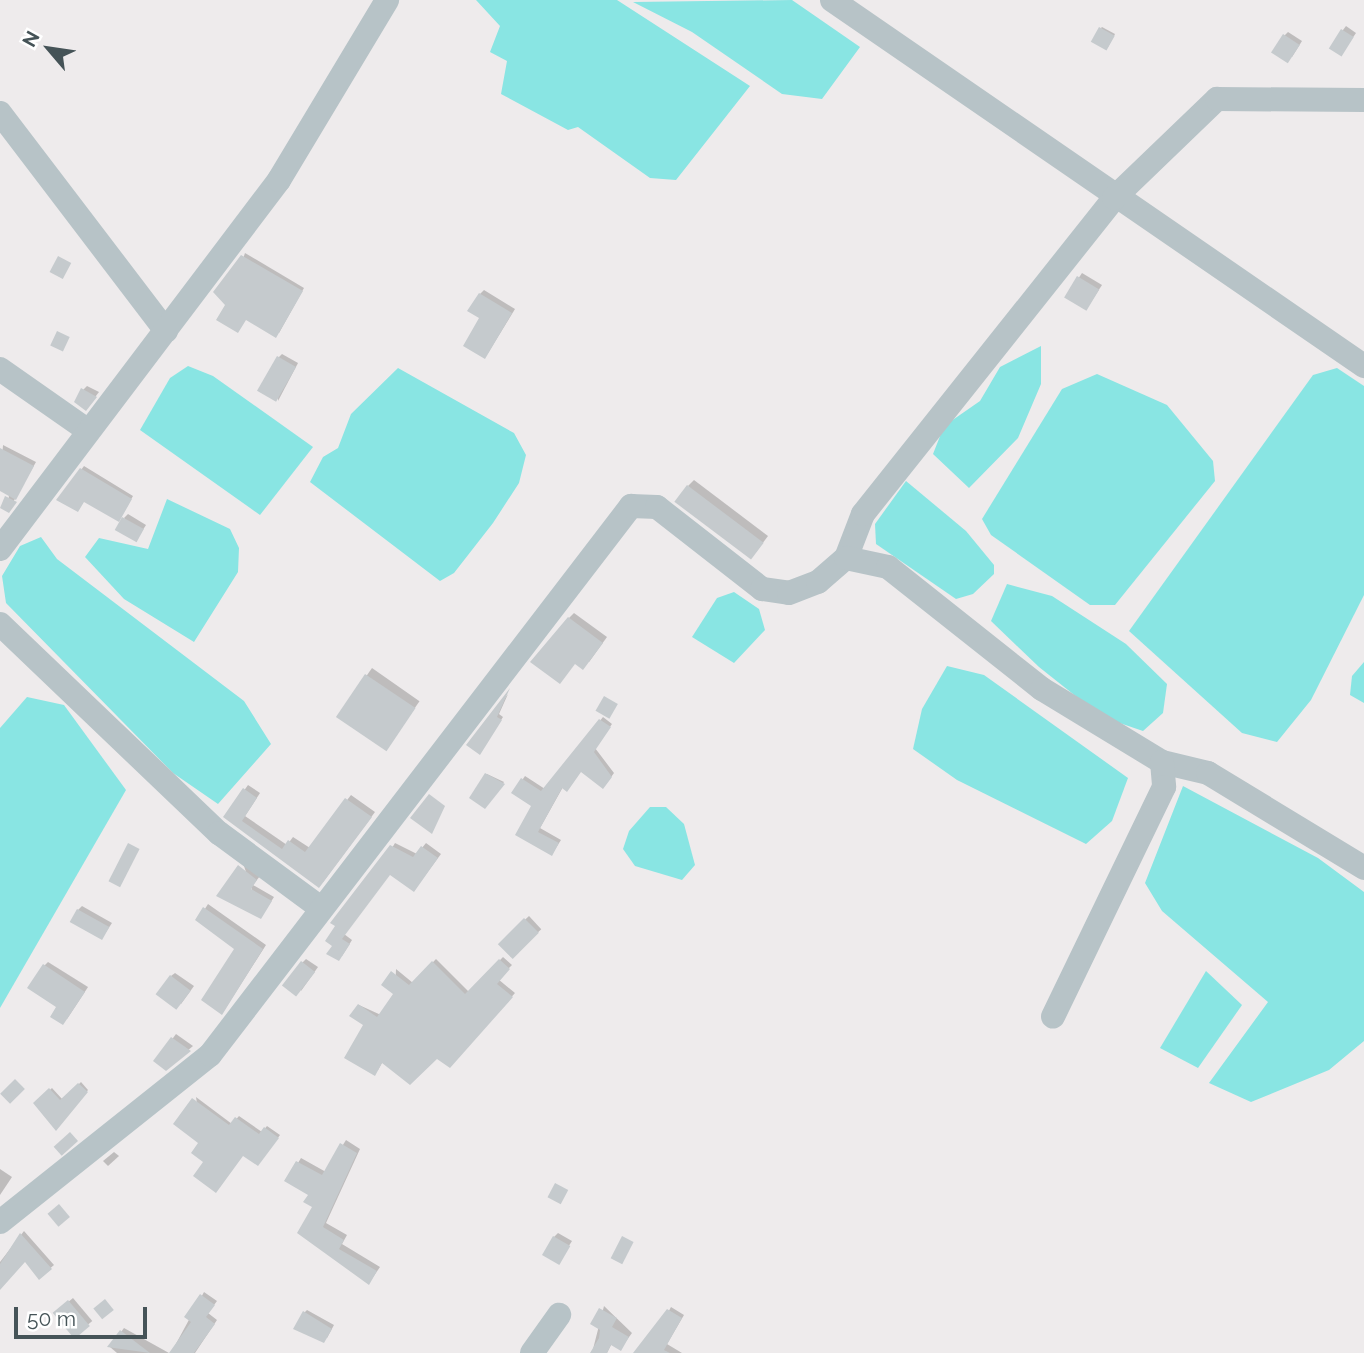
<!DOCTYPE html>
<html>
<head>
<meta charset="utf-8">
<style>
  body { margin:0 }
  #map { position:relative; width:1364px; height:1353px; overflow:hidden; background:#eeebec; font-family:Raleway,sans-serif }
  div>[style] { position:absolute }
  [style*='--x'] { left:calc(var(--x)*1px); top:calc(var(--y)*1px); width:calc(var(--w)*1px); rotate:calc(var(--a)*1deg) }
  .water>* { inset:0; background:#89e5e3 }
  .shadow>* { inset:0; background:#0003; transform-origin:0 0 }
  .building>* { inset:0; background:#c5cacd; transform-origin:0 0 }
  .minor>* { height:24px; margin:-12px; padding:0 12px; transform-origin:12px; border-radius:12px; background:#b7c3c7 }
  span { translate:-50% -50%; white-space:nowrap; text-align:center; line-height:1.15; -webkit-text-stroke:5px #fff; paint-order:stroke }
  .north { position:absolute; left:14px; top:14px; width:70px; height:70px; -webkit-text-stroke:5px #fff; paint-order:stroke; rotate:299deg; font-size:19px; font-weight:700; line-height:28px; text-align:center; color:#455357 }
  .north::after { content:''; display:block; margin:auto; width:24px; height:32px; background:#455357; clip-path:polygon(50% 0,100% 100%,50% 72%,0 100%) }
  .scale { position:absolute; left:14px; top:1307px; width:133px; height:32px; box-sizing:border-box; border:4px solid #455357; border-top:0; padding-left:9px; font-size:21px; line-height:24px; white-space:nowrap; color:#455357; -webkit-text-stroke:5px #fff; paint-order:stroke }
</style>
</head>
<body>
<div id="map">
  <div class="water">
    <div style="clip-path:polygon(476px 0,617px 0,750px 86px,676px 180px,650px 178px,578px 127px,568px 130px,501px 94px,507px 61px,490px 52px,500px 26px)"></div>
    <div style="clip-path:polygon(792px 0,860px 47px,822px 99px,782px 94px,692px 32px,633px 2px)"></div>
    <div style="clip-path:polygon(1041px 346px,1041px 384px,1018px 438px,969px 488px,933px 454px,944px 426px,980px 401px,1000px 367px)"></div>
    <div style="clip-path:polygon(188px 366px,213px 376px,313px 447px,260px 515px,140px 430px,170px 378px)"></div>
    <div style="clip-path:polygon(398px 368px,514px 433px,526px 455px,519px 483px,493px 523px,454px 573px,440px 581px,310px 482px,323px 457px,338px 448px,351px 414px)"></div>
    <div style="clip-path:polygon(1337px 368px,1364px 386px,1364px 595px,1311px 700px,1277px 742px,1242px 733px,1129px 631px,1313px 375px)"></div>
    <div style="clip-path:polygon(1097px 374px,1167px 405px,1213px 461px,1215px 481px,1115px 605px,1090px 605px,991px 535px,982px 519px,1062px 389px)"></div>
    <div style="clip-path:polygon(906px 481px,966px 531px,994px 565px,994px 574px,973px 594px,956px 599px,876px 544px,875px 524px)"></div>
    <div style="clip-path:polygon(167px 499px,230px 529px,239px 548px,238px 572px,194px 642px,124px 599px,85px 557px,99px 538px,148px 549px)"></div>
    <div style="clip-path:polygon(41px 537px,57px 559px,244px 701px,271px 744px,218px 804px,173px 773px,6px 603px,2px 576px,20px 546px)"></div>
    <div style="clip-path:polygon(1007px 584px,1052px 596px,1126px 644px,1167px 684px,1163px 713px,1143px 731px,1102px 717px,1039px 667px,991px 621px)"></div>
    <div style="clip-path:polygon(734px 592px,759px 609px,765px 630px,734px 663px,692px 637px,717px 598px)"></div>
    <div style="clip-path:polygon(1364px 662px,1364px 703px,1350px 695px,1352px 676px)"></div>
    <div style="clip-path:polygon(947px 666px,984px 675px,1128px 778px,1112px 821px,1086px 844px,957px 780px,913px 749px,922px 709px)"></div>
    <div style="clip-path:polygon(27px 697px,64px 705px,126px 790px,0 1008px,0 728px)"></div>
    <div style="clip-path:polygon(1183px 786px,1318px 858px,1364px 892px,1364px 1041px,1329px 1070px,1251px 1102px,1209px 1083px,1268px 1002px,1162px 911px,1145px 883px)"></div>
    <div style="clip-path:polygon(650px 807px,666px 807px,684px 824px,695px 865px,682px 880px,635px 866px,623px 849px,629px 831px)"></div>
    <div style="clip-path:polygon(1206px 971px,1242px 1005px,1198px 1068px,1160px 1048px)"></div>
  </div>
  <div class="shadow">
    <div style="clip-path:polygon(1346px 26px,1356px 33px,1341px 55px,1343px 30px)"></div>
    <div style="clip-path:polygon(1102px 27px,1115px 34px,1108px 47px,1101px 28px)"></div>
    <div style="clip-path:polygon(1288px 32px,1302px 41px,1292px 57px,1284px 36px)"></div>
    <div style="clip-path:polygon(245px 253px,304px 288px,279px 333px,227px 305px)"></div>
    <div style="clip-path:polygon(1082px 273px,1102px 285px,1089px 305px,1066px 297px)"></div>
    <div style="clip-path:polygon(484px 290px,515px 309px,488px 353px,480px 294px)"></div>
    <div style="clip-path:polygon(282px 354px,298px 363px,278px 401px,279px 357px)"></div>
    <div style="clip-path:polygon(87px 386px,99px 392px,89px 405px,83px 390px)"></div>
    <div style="clip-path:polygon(3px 445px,36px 462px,8px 511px,9px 494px,0 489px)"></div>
    <div style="clip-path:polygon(84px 466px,133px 496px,121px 517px,85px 500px,59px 499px)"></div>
    <div style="clip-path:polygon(694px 480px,768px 536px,756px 552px,688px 486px)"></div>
    <div style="clip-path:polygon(128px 514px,146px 525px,139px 536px,124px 518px)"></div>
    <div style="clip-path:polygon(574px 613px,607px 637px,589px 662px,569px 618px)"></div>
    <div style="left:372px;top:668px;width:58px;height:59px;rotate:35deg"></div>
    <div style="clip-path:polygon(508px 694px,499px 714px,503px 717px,480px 753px,469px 745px)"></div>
    <div style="clip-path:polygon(603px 717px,612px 724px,595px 748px,614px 773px,606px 784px,581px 770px,563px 787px,540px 828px,561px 840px,552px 854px,518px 834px,534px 805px,514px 792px,525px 776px,545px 789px)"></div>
    <div style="clip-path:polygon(487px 774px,504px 782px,485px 807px,471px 798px)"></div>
    <div style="clip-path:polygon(248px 785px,260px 793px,245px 816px,287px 845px,293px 837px,310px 848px,351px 795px,375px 812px,323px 882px,226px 816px)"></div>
    <div style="clip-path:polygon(395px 843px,417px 854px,426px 843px,441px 854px,417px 886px,390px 873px,344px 934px,352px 940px,342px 956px,329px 953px)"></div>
    <div style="clip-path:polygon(243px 863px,260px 876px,253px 885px,274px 897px,261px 917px)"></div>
    <div style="clip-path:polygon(208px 904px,266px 945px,225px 1009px,236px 948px,198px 920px)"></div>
    <div style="clip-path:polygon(82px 906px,112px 923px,102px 938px,78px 910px)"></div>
    <div style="left:529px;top:916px;width:18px;height:41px;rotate:47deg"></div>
    <div style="clip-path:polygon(503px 957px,512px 965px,498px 979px,515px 993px,450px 1066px,437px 1057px,383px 1061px,378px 1070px,359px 1005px,381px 1015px,395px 994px,396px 969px,413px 983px,436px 959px,469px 992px)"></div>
    <div style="clip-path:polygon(306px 959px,318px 967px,301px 991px,302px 963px)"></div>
    <div style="clip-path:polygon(48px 962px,88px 987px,67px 1019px,44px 966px)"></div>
    <div style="clip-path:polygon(175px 973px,194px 986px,181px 1004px,171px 976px)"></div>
    <div style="clip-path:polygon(176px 1034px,193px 1046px,166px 1069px,156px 1061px)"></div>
    <div style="clip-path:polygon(81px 1082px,88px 1090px,56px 1128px,36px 1103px,52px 1088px,63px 1100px)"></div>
    <div style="clip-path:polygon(196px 1097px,232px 1124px,239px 1116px,262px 1132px,267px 1126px,280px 1135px,260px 1162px,243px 1154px,206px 1162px)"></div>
    <div style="clip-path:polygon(346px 1140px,360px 1149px,326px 1223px,347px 1235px,342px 1244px,380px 1267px,369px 1283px,300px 1232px,315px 1207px,310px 1194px,287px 1181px,301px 1158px,326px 1172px)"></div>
    <div style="clip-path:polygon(114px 1152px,119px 1156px,108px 1166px,103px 1161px)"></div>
    <div style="clip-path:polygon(0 1169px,12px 1177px,0 1195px)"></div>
    <div style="clip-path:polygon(24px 1231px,54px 1265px,40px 1277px,25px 1260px,0 1287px,0 1262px)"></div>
    <div style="clip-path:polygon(558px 1233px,572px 1241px,558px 1263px,554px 1237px)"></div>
    <div style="clip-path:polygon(204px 1292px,217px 1301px,208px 1313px,217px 1320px,195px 1353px,171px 1353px)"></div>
    <div style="left:73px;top:1298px;width:30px;height:23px;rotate:50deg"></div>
    <div style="clip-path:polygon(604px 1306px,632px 1333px,621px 1348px,612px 1343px,607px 1353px,592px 1353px)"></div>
    <div style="clip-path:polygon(671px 1307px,684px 1315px,667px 1344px,682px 1353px,646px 1353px)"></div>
    <div style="clip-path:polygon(307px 1310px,334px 1325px,327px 1338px,304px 1313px)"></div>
    <div style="clip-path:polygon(124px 1328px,169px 1353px,117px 1353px,110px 1347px)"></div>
  </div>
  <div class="building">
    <div style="left:1099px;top:27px;width:18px;height:17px;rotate:29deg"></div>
    <div style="left:1341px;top:29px;width:15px;height:23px;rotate:32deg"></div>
    <div style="left:1283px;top:34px;width:20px;height:22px;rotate:33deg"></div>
    <div style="clip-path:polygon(241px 255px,303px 291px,276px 338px,246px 320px,238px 333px,216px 320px,225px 305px,213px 292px)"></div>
    <div style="left:58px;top:256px;width:15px;height:18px;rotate:28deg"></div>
    <div style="left:1077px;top:276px;width:26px;height:25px;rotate:31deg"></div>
    <div style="clip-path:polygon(479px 293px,512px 313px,485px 359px,463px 346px,479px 318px,467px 311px)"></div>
    <div style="left:57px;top:331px;width:14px;height:16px;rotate:25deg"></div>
    <div style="left:277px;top:356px;width:22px;height:40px;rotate:30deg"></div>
    <div style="clip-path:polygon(81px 388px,97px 397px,86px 411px,74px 402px)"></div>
    <div style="clip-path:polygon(0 448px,34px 466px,16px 500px,0 491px)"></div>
    <div style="clip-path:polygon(80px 468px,132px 499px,119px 522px,84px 502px,78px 512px,56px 500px)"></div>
    <div style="left:687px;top:485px;width:96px;height:21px;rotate:37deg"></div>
    <div style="clip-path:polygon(5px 496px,17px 502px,9px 513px,0 508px)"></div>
    <div style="left:122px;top:517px;width:25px;height:15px;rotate:29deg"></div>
    <div style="clip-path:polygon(568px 617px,603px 643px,583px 670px,575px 664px,560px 684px,530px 662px)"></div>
    <div style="left:365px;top:674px;width:61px;height:52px;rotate:34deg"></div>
    <div style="clip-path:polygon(510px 688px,497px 717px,502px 720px,480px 755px,466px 745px)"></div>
    <div style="left:604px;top:696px;width:16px;height:17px;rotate:30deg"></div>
    <div style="clip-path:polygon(599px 719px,611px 727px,594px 752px,612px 777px,603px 789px,581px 772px,567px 792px,562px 788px,538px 832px,559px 843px,552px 856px,515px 835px,531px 806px,511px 793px,521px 778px,541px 791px)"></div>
    <div style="clip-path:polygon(485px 773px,505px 784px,485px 809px,469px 798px)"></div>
    <div style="clip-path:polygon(243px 788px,257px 798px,242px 821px,282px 849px,288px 840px,305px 852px,345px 798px,372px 817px,319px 888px,223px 817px)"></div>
    <div style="clip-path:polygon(429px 794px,445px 806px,432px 834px,410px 818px)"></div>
    <div style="left:128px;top:843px;width:13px;height:43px;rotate:27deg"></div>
    <div style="clip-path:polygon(390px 845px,413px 857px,421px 846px,438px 858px,414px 892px,390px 875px,342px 939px,350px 944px,339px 961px,326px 954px,332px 946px,325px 941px,335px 926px,330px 923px)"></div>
    <div style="clip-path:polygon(238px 865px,257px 880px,251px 889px,272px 901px,261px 919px,216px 896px)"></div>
    <div style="clip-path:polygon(203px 907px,263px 949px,222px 1015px,201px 1000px,234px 949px,195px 920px)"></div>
    <div style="left:77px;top:909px;width:37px;height:15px;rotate:29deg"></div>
    <div style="left:524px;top:918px;width:21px;height:37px;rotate:45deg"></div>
    <div style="clip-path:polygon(499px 959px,510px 969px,497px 984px,513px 997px,450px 1068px,437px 1059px,410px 1085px,382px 1063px,375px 1076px,344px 1058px,363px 1025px,349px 1016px,358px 1004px,377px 1017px,393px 994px,381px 985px,391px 971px,409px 985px,432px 961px,465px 994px)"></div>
    <div style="left:301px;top:961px;width:18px;height:31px;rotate:38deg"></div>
    <div style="clip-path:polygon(43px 964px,85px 992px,63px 1025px,50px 1017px,56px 1007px,27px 988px)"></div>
    <div style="left:170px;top:975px;width:26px;height:24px;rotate:37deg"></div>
    <div style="clip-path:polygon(171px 1037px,191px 1051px,166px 1071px,153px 1061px)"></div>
    <div style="left:15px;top:1079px;width:14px;height:21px;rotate:45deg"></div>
    <div style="clip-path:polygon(78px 1083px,88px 1092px,56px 1131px,33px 1103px,49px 1088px,60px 1100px)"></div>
    <div style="clip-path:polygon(192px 1098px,229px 1125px,235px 1117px,259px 1134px,264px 1127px,279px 1138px,258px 1166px,243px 1156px,216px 1193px,193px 1176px,203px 1162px,191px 1153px,198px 1143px,173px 1124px)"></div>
    <div style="left:70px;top:1132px;width:12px;height:22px;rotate:48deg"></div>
    <div style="clip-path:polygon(340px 1143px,357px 1153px,323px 1227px,344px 1240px,339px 1249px,377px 1271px,369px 1285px,297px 1233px,312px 1207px,303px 1202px,308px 1195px,284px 1181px,296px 1161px,322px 1175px)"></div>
    <div style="left:555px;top:1183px;width:15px;height:16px;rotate:28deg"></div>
    <div style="left:59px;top:1204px;width:17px;height:15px;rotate:50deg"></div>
    <div style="clip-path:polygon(20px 1233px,52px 1269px,39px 1280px,25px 1262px,0 1290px,0 1264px)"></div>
    <div style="left:553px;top:1236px;width:20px;height:22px;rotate:30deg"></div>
    <div style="left:622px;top:1236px;width:13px;height:25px;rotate:27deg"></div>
    <div style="clip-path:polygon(200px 1294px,215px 1305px,206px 1317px,215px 1324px,194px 1353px,169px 1353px,191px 1322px,184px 1317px)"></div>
    <div style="left:105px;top:1299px;width:14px;height:15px;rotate:51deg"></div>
    <div style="left:68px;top:1300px;width:34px;height:20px;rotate:50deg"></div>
    <div style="clip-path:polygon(599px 1308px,617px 1318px,612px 1327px,629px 1337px,621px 1351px,611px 1345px,607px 1353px,590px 1353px,599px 1338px,600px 1330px,590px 1324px)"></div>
    <div style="clip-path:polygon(667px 1309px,682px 1318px,664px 1350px,670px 1353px,633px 1353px)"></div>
    <div style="clip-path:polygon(303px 1311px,332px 1329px,324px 1343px,293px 1329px)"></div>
    <div style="clip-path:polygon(120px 1330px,150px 1353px,107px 1347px)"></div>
  </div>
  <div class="minor">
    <div style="--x:832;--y:0;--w:646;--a:34.53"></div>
    <div style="--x:0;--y:113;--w:274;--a:52.7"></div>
    <div style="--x:0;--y:369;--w:98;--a:35"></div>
    <div style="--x:0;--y:549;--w:463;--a:-52.9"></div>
    <div style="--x:279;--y:180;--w:210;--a:-59"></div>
    <div style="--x:846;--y:558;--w:47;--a:-68.9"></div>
    <div style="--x:863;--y:514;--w:404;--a:-51.5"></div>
    <div style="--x:1114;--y:198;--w:143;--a:-43.9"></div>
    <div style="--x:1217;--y:99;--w:147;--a:0.4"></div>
    <div style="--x:0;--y:624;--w:303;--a:43.7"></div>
    <div style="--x:219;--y:833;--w:123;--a:36.4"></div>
    <div style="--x:1162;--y:762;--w:47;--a:13.4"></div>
    <div style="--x:1208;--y:773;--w:183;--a:31.3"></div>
    <div style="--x:0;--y:1222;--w:268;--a:-38.5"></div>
    <div style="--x:210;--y:1055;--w:692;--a:-52.52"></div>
    <div style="--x:631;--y:506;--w:26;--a:2"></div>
    <div style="--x:657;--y:507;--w:133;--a:38"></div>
    <div style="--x:762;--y:589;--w:27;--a:8"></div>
    <div style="--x:789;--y:593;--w:31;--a:-21"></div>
    <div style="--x:818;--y:582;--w:37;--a:-41"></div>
    <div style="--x:846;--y:558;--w:43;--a:12.1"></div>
    <div style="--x:888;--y:567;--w:196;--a:38.4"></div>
    <div style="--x:1042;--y:689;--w:140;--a:31.3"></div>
    <div style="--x:1162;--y:762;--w:25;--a:85"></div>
    <div style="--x:1164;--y:787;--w:255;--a:115.8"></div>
    <div style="--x:532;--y:1353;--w:47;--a:-54.6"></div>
  </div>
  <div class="north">N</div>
  <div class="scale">50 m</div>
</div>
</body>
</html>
